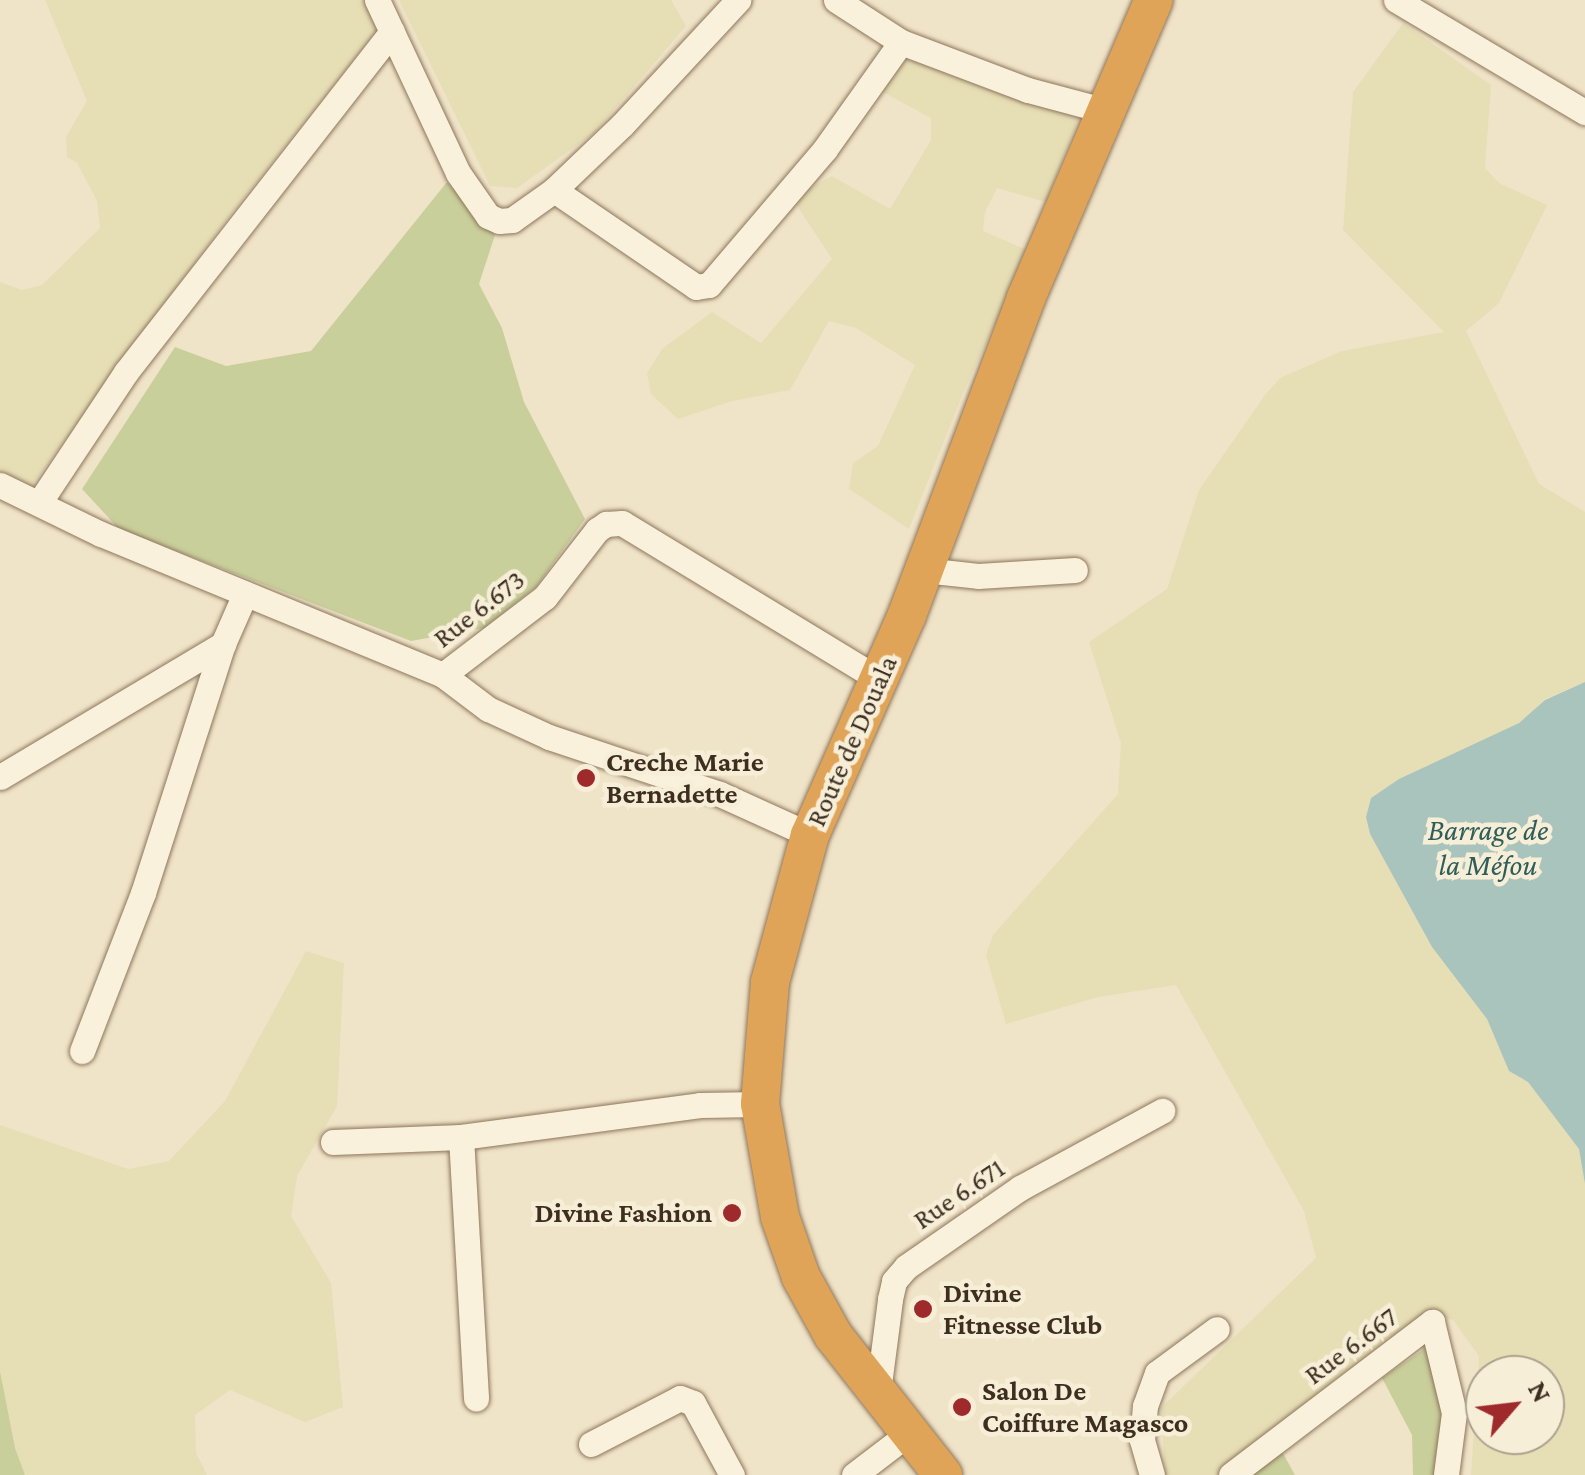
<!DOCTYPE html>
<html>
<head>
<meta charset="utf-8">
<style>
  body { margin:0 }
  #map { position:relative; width:1585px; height:1475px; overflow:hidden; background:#f0e4c8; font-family:"Crimson Pro",serif }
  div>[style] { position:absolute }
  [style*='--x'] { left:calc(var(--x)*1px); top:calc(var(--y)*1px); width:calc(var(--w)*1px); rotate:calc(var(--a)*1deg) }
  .farmland>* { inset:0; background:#e6deb5 }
  .green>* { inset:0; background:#c9cf9b }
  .water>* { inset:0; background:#a9c4bc }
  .roads { filter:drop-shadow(0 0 2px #8d765c) drop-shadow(0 0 2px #8d765c) }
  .minor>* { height:25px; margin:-12.5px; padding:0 12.5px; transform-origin:12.5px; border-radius:12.5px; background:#faf1dc }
  .highway>* { height:38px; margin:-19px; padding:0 19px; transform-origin:19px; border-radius:19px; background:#e0a458 }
  .dots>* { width:28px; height:28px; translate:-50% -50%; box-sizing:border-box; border:5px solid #f7eed8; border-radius:50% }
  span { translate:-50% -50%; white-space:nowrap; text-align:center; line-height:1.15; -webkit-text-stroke:9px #f7eed8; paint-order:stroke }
  .street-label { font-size:28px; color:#3d2e20 }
  .poi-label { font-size:28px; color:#3d2e20; font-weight:700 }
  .left { translate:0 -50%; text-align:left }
  .right { translate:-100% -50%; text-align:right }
  .water-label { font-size:30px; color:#2f5d5a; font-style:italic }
  .north { position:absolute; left:1465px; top:1355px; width:100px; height:100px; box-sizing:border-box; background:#f7eed8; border:2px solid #ada18e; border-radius:50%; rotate:62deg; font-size:28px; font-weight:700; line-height:40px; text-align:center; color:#3d2e20 }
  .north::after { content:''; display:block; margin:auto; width:35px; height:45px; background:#9e2a2b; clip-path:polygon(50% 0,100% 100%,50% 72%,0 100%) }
</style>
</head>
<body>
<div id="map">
  <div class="farmland">
    <div style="clip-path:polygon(45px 0,364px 0,379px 28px,227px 219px,30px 488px,0 481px,0 282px,22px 290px,42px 285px,100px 228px,97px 201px,77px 163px,67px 157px,66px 137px,87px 101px)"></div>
    <div style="clip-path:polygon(399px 0,671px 0,686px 26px,594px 133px,517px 188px,490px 186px)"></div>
    <div style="clip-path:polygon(evenodd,1403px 23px,1491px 85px,1485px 168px,1499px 183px,1547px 205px,1499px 303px,1466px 331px,1539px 484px,1585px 512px,1585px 682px,1545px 699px,1519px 723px,1399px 779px,1371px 798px,1366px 817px,1370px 834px,1432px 947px,1487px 1019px,1509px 1071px,1528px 1082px,1579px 1149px,1585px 1184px,1585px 1475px,1471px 1475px,1479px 1356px,1453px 1320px,1425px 1312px,1218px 1475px,1165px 1475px,1161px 1408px,1316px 1258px,1304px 1211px,1176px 985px,1098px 997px,1006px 1024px,986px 955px,993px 935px,1118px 794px,1121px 743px,1089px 642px,1167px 589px,1199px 490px,1265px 395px,1280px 378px,1342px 351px,1444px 332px,1343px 230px,1353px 92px,1403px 23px,1485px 1375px,1545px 1375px,1545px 1435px,1485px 1435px,1485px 1375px)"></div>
    <div style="clip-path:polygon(905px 54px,1079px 117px,1046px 202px,997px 188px,985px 212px,983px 231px,1029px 251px,963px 393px,909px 529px,849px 489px,853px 463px,878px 446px,915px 365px,856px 328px,829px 321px,790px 390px,732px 401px,678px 419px,651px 394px,647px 373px,662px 349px,712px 312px,761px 343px,832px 259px,792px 198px,832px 176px,890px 209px,931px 140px,931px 118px,881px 91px)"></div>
    <div style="clip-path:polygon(306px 951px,344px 963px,337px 1106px,297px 1176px,291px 1216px,331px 1283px,343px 1407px,305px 1422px,230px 1390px,195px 1415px,196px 1453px,207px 1475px,25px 1475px,14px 1448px,0 1371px,0 1125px,128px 1169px,169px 1161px,225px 1101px)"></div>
  </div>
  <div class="green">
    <div style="clip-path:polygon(447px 182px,495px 235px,479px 284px,502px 328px,524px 402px,585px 519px,536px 587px,484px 628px,411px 641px,119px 529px,82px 489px,175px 347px,226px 366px,311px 351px)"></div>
    <div style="clip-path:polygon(1433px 1343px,1446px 1393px,1441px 1475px,1413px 1475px,1412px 1435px,1382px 1378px)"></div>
    <div style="clip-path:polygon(0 1371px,15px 1448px,25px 1475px,0 1475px)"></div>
    <div style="clip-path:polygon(1279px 1446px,1295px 1475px,1246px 1475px)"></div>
  </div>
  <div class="water">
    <div style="clip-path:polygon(1585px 682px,1585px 1184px,1579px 1149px,1528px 1082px,1509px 1071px,1487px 1019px,1432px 947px,1370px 834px,1366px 817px,1371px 798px,1399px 779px,1519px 723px,1545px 700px)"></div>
  </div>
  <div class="roads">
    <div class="minor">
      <div style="--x:377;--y:0;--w:191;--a:64.9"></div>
      <div style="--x:458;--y:173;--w:52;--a:55.1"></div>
      <div style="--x:488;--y:216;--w:12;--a:24"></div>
      <div style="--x:499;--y:221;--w:13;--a:-4"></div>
      <div style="--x:512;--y:220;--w:52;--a:-35.5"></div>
      <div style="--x:554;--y:190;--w:94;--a:-43.7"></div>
      <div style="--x:622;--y:125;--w:171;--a:-47.1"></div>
      <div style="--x:836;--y:0;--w:77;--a:32.9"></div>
      <div style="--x:901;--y:42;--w:136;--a:20.7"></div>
      <div style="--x:1028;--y:90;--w:82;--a:14.9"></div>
      <div style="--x:1396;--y:0;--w:220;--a:30.7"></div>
      <div style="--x:554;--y:190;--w:172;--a:34.3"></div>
      <div style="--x:696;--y:287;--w:13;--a:-9"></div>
      <div style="--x:709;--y:285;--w:179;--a:-49.5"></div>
      <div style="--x:825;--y:149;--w:131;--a:-54.6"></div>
      <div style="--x:0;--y:485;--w:112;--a:25.9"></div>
      <div style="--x:101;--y:534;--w:370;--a:22.4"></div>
      <div style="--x:39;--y:503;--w:157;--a:-56.4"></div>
      <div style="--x:126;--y:372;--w:432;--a:-52"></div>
      <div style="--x:924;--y:570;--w:54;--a:6.3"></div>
      <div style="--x:978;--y:576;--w:97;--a:-3.5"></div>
      <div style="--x:0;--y:777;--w:260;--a:-30.8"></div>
      <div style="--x:810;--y:835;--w:99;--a:-155.5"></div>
      <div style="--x:720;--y:794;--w:180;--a:-161.6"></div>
      <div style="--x:549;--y:737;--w:67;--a:-155.3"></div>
      <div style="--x:488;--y:709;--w:56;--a:-142.9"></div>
      <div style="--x:443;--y:675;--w:128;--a:-37.4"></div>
      <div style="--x:545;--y:597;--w:85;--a:-52.2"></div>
      <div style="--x:597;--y:530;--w:11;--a:-34"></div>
      <div style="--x:606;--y:524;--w:16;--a:-4"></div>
      <div style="--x:622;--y:523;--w:301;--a:31.3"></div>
      <div style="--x:82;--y:1051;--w:169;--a:-68.9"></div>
      <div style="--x:143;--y:893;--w:262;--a:-72.2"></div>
      <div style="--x:223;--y:644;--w:55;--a:-66.3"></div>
      <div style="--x:461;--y:1137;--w:262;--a:86.7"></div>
      <div style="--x:333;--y:1142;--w:128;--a:-2.2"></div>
      <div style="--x:461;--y:1137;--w:241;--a:-7.6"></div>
      <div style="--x:700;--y:1105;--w:60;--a:-1"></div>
      <div style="--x:878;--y:1392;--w:94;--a:-82.6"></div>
      <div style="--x:890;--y:1299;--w:18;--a:-77"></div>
      <div style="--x:894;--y:1281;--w:18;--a:-49"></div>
      <div style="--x:906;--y:1267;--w:139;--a:-34.7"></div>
      <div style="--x:1020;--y:1188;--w:162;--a:-28.5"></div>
      <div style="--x:591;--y:1444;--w:100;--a:-27.3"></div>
      <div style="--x:680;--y:1398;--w:14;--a:21"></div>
      <div style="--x:693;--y:1403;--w:82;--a:61.6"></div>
      <div style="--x:854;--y:1475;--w:69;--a:-37.4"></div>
      <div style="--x:1152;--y:1475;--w:36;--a:-106"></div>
      <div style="--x:1142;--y:1440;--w:34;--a:-85"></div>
      <div style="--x:1145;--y:1406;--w:35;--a:-70"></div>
      <div style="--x:1157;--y:1373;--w:74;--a:-36.3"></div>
      <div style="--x:1231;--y:1475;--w:253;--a:-37.3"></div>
      <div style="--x:1432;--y:1322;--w:94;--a:76.4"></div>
      <div style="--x:1454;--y:1413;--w:63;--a:97.4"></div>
    </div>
    <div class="highway">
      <div style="--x:943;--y:1475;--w:178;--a:-128.2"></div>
      <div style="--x:833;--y:1335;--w:66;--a:-118.9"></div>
      <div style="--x:801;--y:1277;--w:64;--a:-109.3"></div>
      <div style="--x:780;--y:1217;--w:115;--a:-100"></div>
      <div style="--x:760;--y:1104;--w:122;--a:-85.3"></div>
      <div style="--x:770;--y:982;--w:152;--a:-74.8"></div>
      <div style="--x:810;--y:835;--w:240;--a:-66.2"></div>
      <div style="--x:907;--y:615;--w:339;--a:-69.4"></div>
      <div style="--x:1026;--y:298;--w:324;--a:-66.8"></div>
    </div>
  </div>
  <div class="dots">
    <div style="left:586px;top:778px;background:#9e2a2b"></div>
    <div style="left:732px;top:1213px;background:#9e2a2b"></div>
    <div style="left:923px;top:1309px;background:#9e2a2b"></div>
    <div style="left:962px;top:1407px;background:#9e2a2b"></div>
  </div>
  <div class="street-label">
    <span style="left:479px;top:609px;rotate:-38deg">Rue 6.673</span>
    <span style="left:852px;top:741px;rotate:-66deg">Route de Douala</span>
    <span style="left:959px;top:1194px;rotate:-34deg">Rue 6.671</span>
    <span style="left:1351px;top:1346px;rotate:-37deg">Rue 6.667</span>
  </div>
  <div class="poi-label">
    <span class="left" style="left:606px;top:778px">Creche Marie<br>Bernadette</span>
    <span class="right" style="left:712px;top:1213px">Divine Fashion</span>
    <span class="left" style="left:943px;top:1309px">Divine<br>Fitnesse Club</span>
    <span class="left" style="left:982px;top:1407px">Salon De<br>Coiffure Magasco</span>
  </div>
  <div class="water-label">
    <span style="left:1488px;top:847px">Barrage de<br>la Méfou</span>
  </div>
  <div class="north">N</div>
</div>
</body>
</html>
